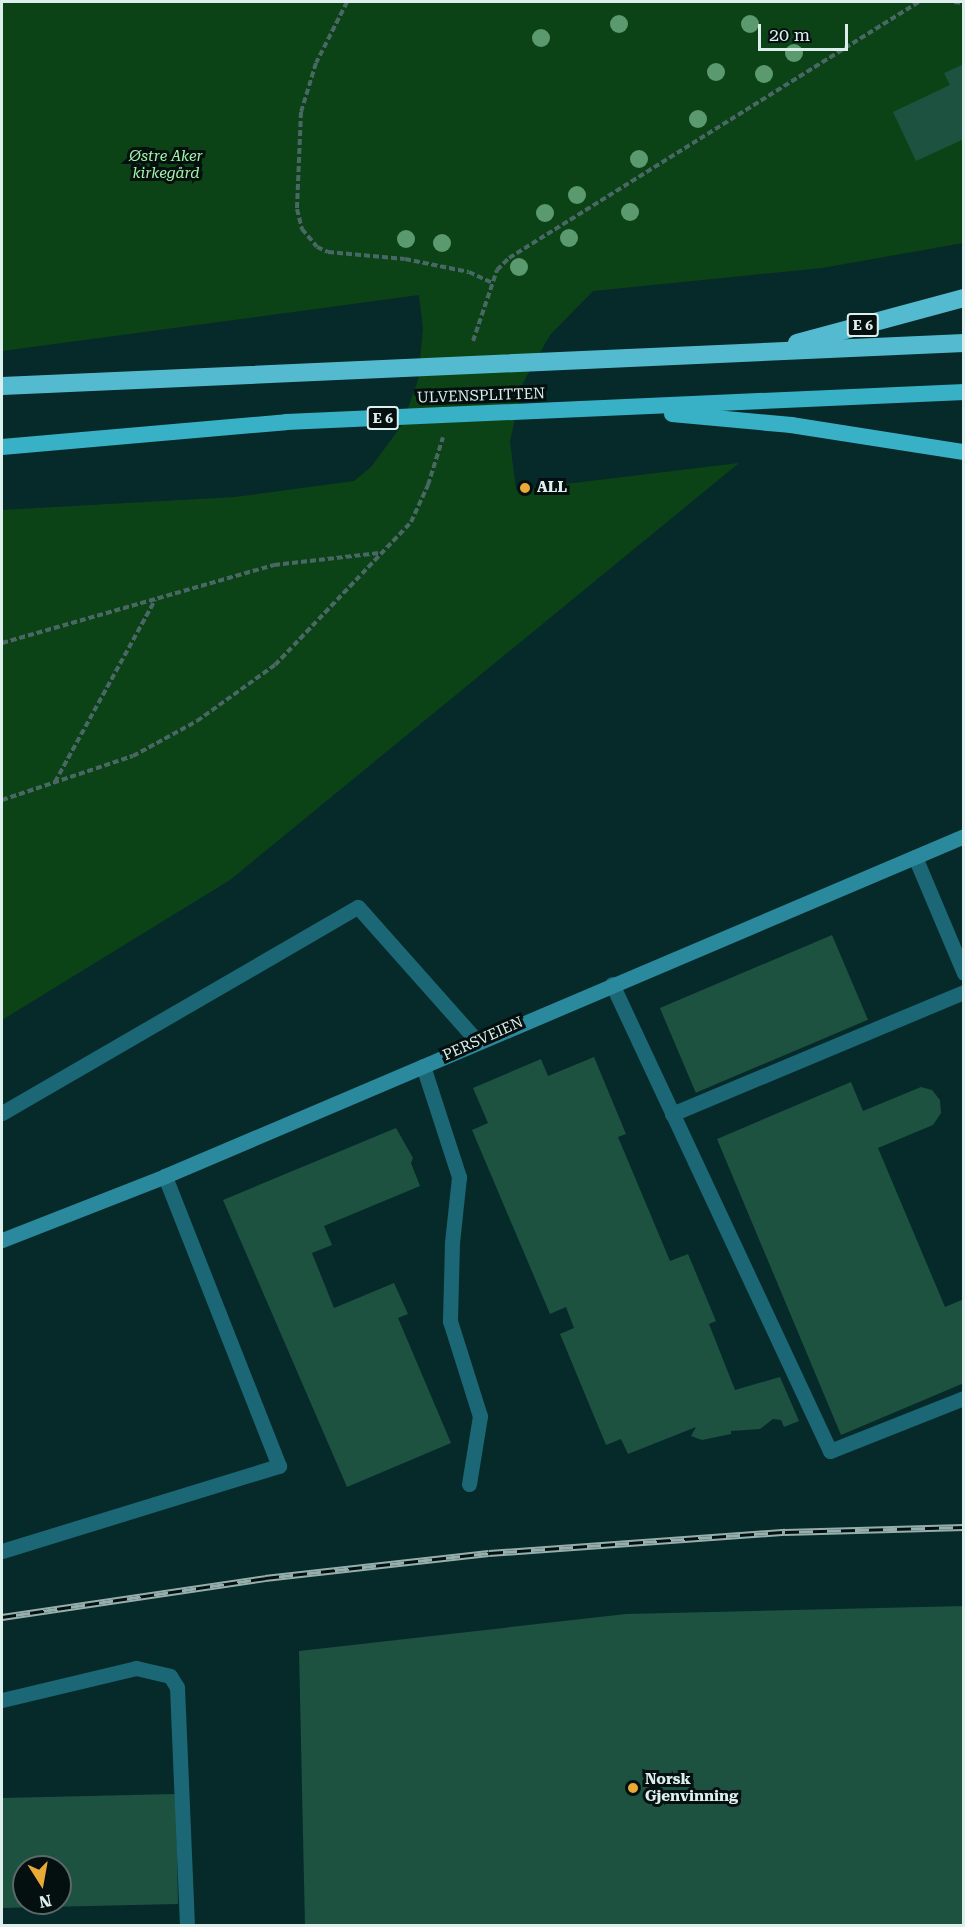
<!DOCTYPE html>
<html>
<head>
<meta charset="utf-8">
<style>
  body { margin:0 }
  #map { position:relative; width:965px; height:1927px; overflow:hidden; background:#062a29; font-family:"Roboto Serif",serif }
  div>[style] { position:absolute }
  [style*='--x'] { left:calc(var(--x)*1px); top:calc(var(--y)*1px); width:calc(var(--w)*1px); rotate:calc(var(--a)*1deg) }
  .green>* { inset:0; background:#0c4316 }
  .building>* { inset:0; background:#1d5140; transform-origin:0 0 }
  .path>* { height:4px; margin-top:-2px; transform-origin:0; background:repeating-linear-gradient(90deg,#486765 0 6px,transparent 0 9px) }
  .service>* { height:15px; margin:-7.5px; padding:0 7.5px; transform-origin:7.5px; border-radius:7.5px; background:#1b6775 }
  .secondary>* { height:15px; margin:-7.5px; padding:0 7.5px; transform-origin:7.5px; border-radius:7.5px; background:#2a899c }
  .trunk>* { height:16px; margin:-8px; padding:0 8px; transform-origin:8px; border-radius:8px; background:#38b0c6 }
  .motorway>* { height:18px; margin:-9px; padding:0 9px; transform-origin:9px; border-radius:9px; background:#54bacf }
  .rail>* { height:7px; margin-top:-3.5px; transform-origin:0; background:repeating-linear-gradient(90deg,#04100f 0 14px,#96afad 0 28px); box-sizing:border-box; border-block:2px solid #96afad }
  .trees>* { width:18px; height:18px; margin:-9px; border-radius:50%; background:#5b9a6e }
  .dots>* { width:16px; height:16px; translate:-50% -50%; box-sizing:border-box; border:3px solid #04100f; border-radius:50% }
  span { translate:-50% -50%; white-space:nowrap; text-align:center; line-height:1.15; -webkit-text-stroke:6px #04100f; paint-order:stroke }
  .shield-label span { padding:2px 4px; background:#04100f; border:2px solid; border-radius:4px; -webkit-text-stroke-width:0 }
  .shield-label { font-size:14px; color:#dcefed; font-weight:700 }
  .park-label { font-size:15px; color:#a1f5a6; font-style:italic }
  .street-label { font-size:15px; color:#dcefed }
  .poi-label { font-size:15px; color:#dcefed; font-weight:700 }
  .left { translate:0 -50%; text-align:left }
  .frame { position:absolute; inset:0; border:3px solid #dcefed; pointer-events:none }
  .north { position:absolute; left:12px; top:1855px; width:60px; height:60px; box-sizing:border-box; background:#04100f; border:2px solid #5a6968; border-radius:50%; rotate:169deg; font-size:16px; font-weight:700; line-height:24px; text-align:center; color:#dcefed }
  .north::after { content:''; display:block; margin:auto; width:21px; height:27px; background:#eaaa38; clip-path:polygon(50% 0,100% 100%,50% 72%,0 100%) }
  .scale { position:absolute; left:758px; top:24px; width:90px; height:27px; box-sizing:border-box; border:3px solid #dcefed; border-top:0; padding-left:8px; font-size:18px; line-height:21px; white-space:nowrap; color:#dcefed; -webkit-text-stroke:4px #04100f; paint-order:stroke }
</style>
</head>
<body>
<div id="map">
  <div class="green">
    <div style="clip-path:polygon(2px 2px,963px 2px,963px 243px,822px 268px,593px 291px,550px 335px,523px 383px,510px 441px,516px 490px,739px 463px,230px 880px,2px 1020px,2px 510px,235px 497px,354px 481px,371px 467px,402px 425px,418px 380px,423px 329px,419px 295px,2px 351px)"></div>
  </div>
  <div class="building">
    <div style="clip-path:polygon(964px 64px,964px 139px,916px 161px,893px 112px,950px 85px,944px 73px)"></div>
    <div style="left:832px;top:935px;width:92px;height:187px;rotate:67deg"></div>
    <div style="clip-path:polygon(594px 1057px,626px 1134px,618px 1137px,670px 1261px,688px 1254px,716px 1321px,709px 1324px,735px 1390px,780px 1377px,799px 1421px,784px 1427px,781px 1420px,773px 1419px,760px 1429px,731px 1431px,731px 1434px,702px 1440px,691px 1436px,696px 1427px,628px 1454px,621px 1439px,606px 1445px,560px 1334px,574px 1328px,566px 1307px,550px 1314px,472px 1130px,488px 1123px,473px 1088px,541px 1059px,548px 1076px)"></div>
    <div style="clip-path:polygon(851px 1082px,863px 1111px,921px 1087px,932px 1090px,940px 1100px,941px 1113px,933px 1125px,878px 1148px,945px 1307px,964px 1299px,964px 1383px,841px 1435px,717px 1139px)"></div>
    <div style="clip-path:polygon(396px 1128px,413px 1158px,411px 1163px,420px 1186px,324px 1226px,332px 1245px,312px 1253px,334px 1308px,394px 1283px,408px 1314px,398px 1318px,451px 1443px,347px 1487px,223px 1200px)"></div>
    <div style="clip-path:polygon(964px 1606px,964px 1926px,305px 1926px,299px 1651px,626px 1614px)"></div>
    <div style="clip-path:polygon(evenodd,176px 1794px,178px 1904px,2px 1908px,2px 1798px,176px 1794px,24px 1867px,60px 1867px,60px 1903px,24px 1903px,24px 1867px)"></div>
  </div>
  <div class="path">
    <div style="--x:347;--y:2;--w:68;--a:116.9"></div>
    <div style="--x:316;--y:63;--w:51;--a:107"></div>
    <div style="--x:301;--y:112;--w:97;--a:92.4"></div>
    <div style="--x:297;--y:209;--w:21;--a:76"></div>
    <div style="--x:302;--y:229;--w:23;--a:50"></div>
    <div style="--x:317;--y:247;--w:12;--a:24"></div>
    <div style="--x:328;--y:252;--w:77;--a:5.2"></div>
    <div style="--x:405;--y:259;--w:65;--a:11.5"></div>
    <div style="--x:469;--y:272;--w:26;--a:25"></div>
    <div style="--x:954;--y:2;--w:10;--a:6"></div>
    <div style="--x:473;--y:341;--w:75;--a:-71.3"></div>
    <div style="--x:497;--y:270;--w:17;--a:-45"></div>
    <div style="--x:509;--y:258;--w:483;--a:-32"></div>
    <div style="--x:2;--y:643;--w:283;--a:-16"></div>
    <div style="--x:274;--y:565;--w:106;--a:-6.5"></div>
    <div style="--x:55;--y:782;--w:208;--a:-61.2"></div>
    <div style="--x:2;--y:800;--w:138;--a:-18.6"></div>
    <div style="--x:133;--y:756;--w:73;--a:-28.7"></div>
    <div style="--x:197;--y:721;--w:96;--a:-35.7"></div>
    <div style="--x:275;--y:665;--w:197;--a:-46.4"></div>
    <div style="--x:411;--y:522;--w:41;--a:-65.3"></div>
    <div style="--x:428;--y:485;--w:50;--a:-72.6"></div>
  </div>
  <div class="service">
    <div style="--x:915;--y:857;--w:126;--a:67.1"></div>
    <div style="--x:612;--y:984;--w:515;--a:64.98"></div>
    <div style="--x:830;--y:1451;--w:144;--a:-21.6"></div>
    <div style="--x:423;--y:1066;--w:117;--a:72"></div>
    <div style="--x:459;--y:1177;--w:66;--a:96.1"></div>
    <div style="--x:452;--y:1243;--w:78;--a:91.5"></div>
    <div style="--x:450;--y:1321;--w:100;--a:72.5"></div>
    <div style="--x:480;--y:1416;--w:69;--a:99.2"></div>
    <div style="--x:2;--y:1113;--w:411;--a:-30.1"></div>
    <div style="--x:358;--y:907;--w:181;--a:48.4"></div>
    <div style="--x:672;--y:1114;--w:316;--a:-22.7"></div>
    <div style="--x:2;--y:1551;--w:290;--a:-17.1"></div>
    <div style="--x:279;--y:1466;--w:312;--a:-111.5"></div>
    <div style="--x:2;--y:1700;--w:138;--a:-13.4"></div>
    <div style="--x:136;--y:1668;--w:35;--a:13"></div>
    <div style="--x:170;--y:1676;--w:13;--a:58"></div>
    <div style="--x:177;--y:1687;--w:239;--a:87.6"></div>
  </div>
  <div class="secondary">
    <div style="--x:2;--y:1240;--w:175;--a:-21.4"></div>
    <div style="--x:165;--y:1176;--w:868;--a:-23.05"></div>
  </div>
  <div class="trunk">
    <div style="--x:672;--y:414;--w:120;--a:5.3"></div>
    <div style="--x:791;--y:425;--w:175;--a:8.9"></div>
    <div style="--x:2;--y:447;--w:285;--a:-5"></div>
    <div style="--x:286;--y:422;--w:679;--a:-2.53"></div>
  </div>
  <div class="motorway">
    <div style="--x:797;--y:343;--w:173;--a:-15.1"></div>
    <div style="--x:2;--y:386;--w:963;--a:-2.56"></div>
  </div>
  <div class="rail">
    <div style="--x:2;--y:1617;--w:266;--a:-8.4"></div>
    <div style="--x:265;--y:1578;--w:225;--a:-6.4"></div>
    <div style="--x:489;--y:1553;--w:297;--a:-4.1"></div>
    <div style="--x:785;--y:1532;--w:179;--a:-1.6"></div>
  </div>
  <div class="trees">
    <div style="left:619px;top:24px"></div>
    <div style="left:750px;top:24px"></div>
    <div style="left:541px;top:38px"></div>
    <div style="left:794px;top:53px"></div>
    <div style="left:716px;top:72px"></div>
    <div style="left:764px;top:74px"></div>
    <div style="left:698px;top:119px"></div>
    <div style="left:639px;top:159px"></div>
    <div style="left:577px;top:195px"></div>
    <div style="left:630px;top:212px"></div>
    <div style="left:545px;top:213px"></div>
    <div style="left:569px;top:238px"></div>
    <div style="left:406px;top:239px"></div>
    <div style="left:442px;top:243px"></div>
    <div style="left:519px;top:267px"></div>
  </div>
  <div class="dots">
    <div style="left:525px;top:488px;background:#eaaa38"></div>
    <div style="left:633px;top:1788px;background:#eaaa38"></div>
  </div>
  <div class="shield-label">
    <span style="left:863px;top:325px">E 6</span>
    <span style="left:383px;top:418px">E 6</span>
  </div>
  <div class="park-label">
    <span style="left:166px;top:165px">Østre Aker<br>kirkegård</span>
  </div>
  <div class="street-label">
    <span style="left:481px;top:396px;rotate:-2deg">ULVENSPLITTEN</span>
    <span style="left:483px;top:1039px;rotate:-24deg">PERSVEIEN</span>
  </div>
  <div class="poi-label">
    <span class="left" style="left:537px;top:488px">ALL</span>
    <span class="left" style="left:645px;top:1788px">Norsk<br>Gjenvinning</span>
  </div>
  <div class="frame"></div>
  <div class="north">N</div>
  <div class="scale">20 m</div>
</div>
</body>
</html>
